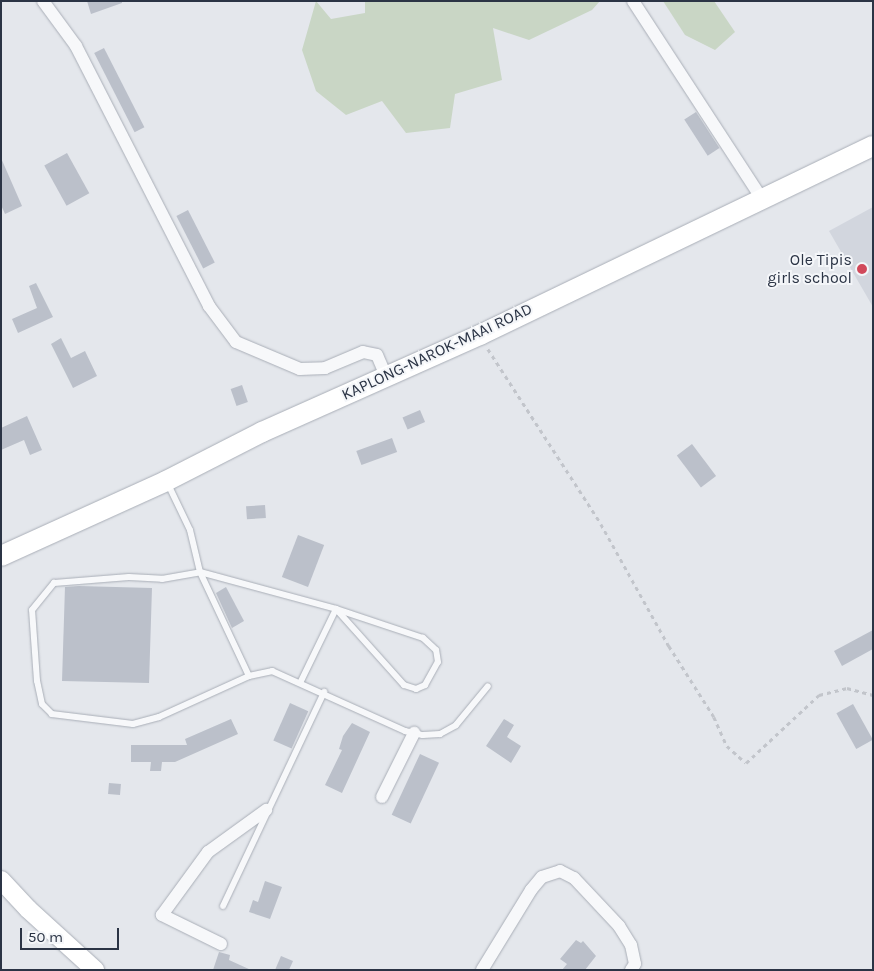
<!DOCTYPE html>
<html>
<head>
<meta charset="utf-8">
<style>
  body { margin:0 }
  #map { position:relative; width:874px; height:971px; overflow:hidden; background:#e4e7ec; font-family:Karla,sans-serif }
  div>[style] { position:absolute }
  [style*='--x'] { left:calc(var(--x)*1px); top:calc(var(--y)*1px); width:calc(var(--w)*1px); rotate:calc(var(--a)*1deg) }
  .built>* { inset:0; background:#d2d6de }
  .green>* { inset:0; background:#c9d6c5 }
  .building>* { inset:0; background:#bbc0ca; transform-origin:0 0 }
  .path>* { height:2.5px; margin-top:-1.25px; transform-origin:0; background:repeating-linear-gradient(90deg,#c2c5cb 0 4px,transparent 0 8px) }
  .roads { filter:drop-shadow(0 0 1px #a9aeb7) drop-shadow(0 0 1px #a9aeb7) }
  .service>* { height:6px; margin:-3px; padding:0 3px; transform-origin:3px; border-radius:3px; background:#f7f8fa }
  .minor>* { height:12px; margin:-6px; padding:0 6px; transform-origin:6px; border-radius:6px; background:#f7f8fa }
  .secondary>* { height:18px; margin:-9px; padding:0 9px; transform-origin:9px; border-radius:9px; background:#fff }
  .trunk>* { height:20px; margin:-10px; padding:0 10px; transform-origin:10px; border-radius:10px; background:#fff }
  .dots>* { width:14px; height:14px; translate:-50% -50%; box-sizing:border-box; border:2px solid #f4f6f9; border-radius:50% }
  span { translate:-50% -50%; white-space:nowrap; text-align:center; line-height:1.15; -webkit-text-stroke:4px #f4f6f9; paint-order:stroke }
  .poi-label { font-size:16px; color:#2b3445 }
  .right { translate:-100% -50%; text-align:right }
  .street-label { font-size:16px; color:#2b3445 }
  .frame { position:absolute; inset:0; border:2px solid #2b3445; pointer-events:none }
  .scale { position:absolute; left:20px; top:928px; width:99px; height:22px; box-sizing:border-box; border:2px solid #2b3445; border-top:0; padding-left:6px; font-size:15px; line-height:18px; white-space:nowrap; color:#2b3445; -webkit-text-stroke:4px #f4f6f9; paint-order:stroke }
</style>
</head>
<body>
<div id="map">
  <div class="built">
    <div style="clip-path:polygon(873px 207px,873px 307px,829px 231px)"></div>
  </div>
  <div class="green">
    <div style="clip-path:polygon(316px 1px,331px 19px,365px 13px,365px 1px,600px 1px,592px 10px,529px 40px,493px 28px,502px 80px,455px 94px,450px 128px,406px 133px,382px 101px,346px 115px,316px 91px,302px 50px)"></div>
    <div style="clip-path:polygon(663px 1px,714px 1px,735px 32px,715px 50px,685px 35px)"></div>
  </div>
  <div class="building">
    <div style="clip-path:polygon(87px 1px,122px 1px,122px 3px,91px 14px)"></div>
    <div style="left:104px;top:48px;width:89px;height:11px;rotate:63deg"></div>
    <div style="left:696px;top:112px;width:43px;height:14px;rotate:57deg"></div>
    <div style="left:67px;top:153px;width:46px;height:26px;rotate:61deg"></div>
    <div style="clip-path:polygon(1px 158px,22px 206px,5px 214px,1px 205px)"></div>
    <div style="left:188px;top:210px;width:59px;height:13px;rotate:63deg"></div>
    <div style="clip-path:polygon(36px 283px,53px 317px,18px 333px,12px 319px,37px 308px,29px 286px)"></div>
    <div style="clip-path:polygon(61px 338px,71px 358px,85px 351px,97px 376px,73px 388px,51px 344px)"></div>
    <div style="left:242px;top:385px;width:18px;height:12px;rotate:71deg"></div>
    <div style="left:420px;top:410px;width:13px;height:19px;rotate:67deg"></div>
    <div style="clip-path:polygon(27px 416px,42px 450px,30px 455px,24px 440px,1px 450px,1px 428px)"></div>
    <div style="left:392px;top:438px;width:15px;height:38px;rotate:70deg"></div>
    <div style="left:692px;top:444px;width:40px;height:19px;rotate:53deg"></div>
    <div style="left:265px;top:505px;width:13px;height:19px;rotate:86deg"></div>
    <div style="left:298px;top:535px;width:28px;height:45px;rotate:21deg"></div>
    <div style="clip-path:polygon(79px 586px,152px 588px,149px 683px,62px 681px,65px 587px)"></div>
    <div style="clip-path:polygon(226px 587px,244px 621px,232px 628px,216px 593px)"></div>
    <div style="clip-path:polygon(873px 630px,873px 649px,842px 666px,834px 651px)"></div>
    <div style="left:290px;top:703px;width:20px;height:41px;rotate:24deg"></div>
    <div style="left:853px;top:704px;width:41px;height:19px;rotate:61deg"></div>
    <div style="clip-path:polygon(231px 719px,238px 734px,175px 762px,162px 762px,161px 771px,150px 771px,151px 762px,131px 762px,131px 745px,187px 745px,185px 739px)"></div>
    <div style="clip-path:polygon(504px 719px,514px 725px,507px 737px,521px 746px,511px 763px,486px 746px)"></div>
    <div style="clip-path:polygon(352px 723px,370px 732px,342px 793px,325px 785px,342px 750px,339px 749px,343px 736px)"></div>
    <div style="left:420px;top:754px;width:21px;height:67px;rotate:25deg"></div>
    <div style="left:109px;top:783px;width:12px;height:11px;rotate:5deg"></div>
    <div style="clip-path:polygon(265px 881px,282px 887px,270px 919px,249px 912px,253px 900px,258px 902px)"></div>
    <div style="clip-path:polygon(576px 940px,581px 943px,583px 941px,596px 956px,585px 970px,562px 970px,567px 964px,560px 959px)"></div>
    <div style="clip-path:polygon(219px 952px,230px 955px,229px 960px,251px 970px,213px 970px)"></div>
    <div style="clip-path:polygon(281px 956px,293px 961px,289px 970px,275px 970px)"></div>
  </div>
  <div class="path">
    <div style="--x:488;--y:349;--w:208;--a:57.1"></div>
    <div style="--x:601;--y:524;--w:140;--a:60.9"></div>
    <div style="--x:669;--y:646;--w:84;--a:57.6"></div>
    <div style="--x:714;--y:717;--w:32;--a:66"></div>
    <div style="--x:727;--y:746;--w:25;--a:42"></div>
    <div style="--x:746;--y:763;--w:100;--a:-43"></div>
    <div style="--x:819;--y:695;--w:29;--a:-14"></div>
    <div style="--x:847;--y:688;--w:27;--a:15"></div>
  </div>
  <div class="roads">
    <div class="service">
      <div style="--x:167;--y:482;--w:53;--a:64.4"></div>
      <div style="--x:190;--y:530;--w:43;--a:76.6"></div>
      <div style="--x:200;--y:572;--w:115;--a:64.8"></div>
      <div style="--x:249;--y:676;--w:24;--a:-12"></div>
      <div style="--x:272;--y:671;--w:146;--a:24.3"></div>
      <div style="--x:405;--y:731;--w:18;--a:13"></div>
      <div style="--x:423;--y:735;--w:17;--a:-3"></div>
      <div style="--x:440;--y:734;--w:18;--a:-29"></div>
      <div style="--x:456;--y:725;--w:50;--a:-50.6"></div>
      <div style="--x:249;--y:676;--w:99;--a:155.5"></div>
      <div style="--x:159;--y:717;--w:27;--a:165"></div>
      <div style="--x:133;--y:724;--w:82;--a:-173"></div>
      <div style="--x:52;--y:714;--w:14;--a:-135"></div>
      <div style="--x:42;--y:704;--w:24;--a:-102"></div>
      <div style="--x:37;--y:681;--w:71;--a:-94"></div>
      <div style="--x:32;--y:610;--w:35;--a:-51"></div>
      <div style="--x:54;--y:583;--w:75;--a:-4.6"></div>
      <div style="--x:129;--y:577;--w:33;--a:3"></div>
      <div style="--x:162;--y:579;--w:39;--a:-10"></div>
      <div style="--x:200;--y:572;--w:141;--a:15.2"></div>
      <div style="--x:336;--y:609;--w:102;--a:48.2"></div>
      <div style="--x:404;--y:685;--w:13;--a:18"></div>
      <div style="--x:416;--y:689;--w:10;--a:-24"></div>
      <div style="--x:425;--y:685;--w:26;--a:-61"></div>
      <div style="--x:438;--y:662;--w:12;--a:-99"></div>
      <div style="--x:436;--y:650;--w:18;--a:-137"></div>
      <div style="--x:423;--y:638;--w:92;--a:-161.6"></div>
      <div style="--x:336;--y:609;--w:80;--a:115.9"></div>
      <div style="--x:223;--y:906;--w:237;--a:-64.7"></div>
    </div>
    <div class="minor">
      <div style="--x:43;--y:1;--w:56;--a:53.7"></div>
      <div style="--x:76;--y:46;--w:292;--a:62.9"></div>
      <div style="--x:209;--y:306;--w:45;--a:53.1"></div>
      <div style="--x:236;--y:342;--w:69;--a:22.9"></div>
      <div style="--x:300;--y:369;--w:25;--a:-2"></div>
      <div style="--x:325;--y:368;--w:41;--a:-22.8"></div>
      <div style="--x:363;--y:352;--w:14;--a:12"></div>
      <div style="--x:377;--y:355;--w:23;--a:67"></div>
      <div style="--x:633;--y:1;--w:236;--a:56.9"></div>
      <div style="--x:382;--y:797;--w:72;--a:-63.4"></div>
      <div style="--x:221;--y:944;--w:66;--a:-153.8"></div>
      <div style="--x:162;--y:915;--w:78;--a:-53.9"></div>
      <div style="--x:208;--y:852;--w:72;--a:-35.9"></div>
      <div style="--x:482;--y:970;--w:94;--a:-58.5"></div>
      <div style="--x:531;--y:890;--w:17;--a:-50"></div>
      <div style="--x:542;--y:877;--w:19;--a:-18"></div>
      <div style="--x:560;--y:871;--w:16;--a:27"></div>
      <div style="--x:574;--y:878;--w:66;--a:46.8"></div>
      <div style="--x:619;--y:926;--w:22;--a:58"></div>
      <div style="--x:631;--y:945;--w:19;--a:78"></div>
      <div style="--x:635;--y:964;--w:7;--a:124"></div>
    </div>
    <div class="secondary">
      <div style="--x:1;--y:880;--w:40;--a:47"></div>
      <div style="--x:28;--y:909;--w:91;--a:42.3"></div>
    </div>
    <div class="trunk">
      <div style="--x:1;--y:556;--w:181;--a:-24.4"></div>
      <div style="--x:166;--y:481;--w:108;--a:-27"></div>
      <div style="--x:262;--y:432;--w:239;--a:-24"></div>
      <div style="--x:480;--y:335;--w:436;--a:-25.7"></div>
    </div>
  </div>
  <div class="dots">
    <div style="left:862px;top:269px;background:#d1495b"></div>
  </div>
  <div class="poi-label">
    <span class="right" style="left:852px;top:269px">Ole Tipis<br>girls school</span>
  </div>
  <div class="street-label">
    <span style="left:437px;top:352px;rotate:-25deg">KAPLONG-NAROK-MAAI ROAD</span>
  </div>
  <div class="frame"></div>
  <div class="scale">50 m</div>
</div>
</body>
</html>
